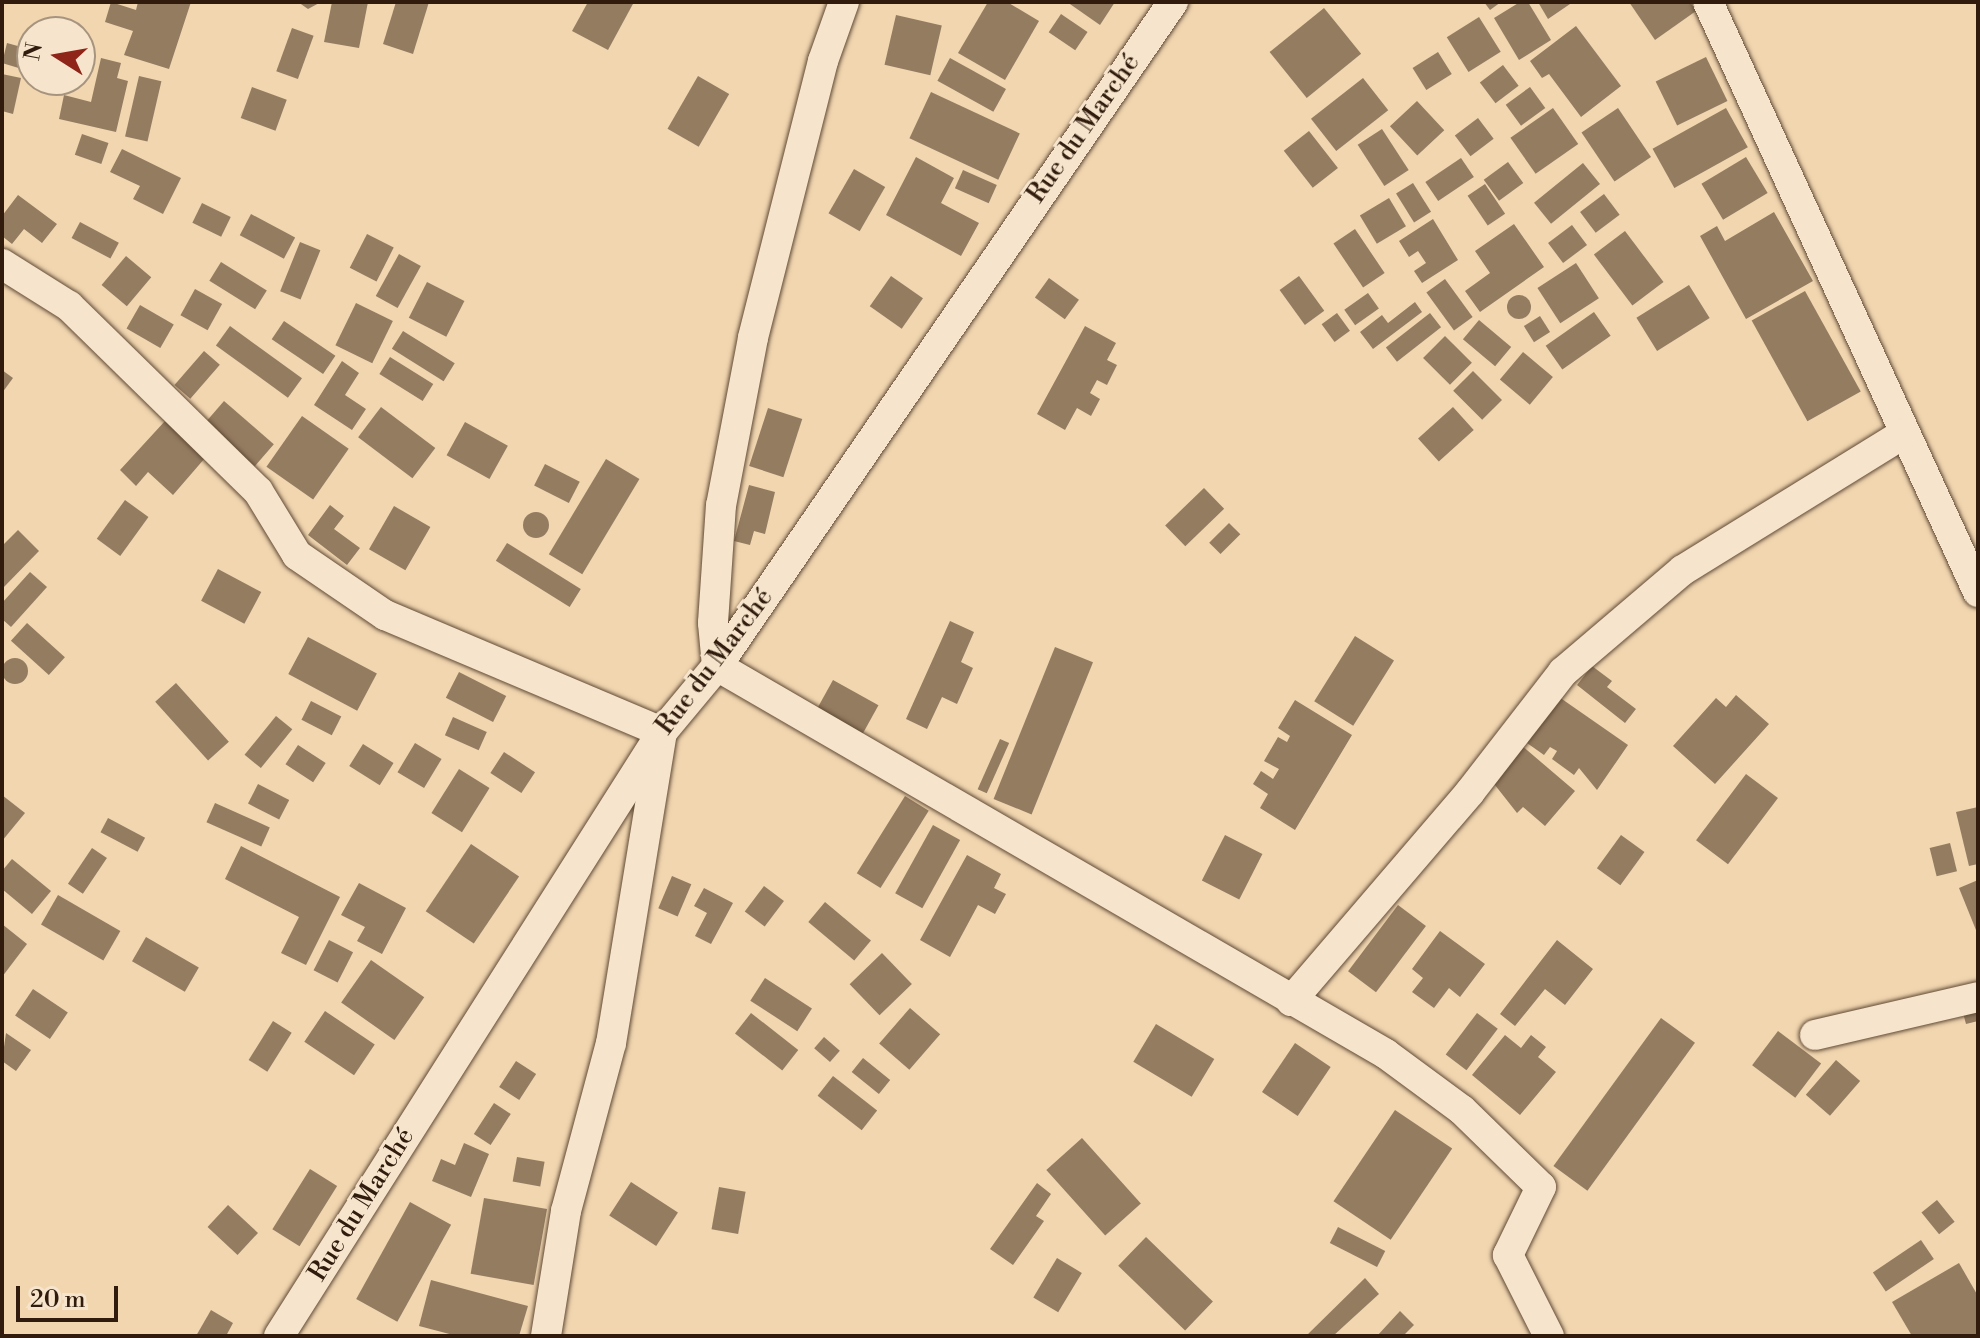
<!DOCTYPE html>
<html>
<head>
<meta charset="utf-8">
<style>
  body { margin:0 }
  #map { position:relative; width:1980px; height:1338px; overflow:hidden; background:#f1d6b0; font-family:"Libre Bodoni",serif }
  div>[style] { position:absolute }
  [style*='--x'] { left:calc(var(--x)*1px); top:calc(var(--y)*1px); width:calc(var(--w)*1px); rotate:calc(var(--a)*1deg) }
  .building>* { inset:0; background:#947c61; transform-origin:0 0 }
  .round { border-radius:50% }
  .roads { filter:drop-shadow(0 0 2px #604a35) drop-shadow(0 0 2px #604a35) }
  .minor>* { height:30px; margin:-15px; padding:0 15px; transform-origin:15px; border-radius:15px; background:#f6e4cc }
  span { translate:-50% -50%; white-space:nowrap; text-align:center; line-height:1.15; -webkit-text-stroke:6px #f6e4cc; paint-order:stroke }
  .street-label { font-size:26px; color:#301b0c }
  .frame { position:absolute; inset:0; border:4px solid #301b0c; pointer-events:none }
  .north { position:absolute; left:16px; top:16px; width:80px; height:80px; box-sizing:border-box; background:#f6e4cc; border:2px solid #a7947f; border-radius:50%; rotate:281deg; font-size:22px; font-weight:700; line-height:32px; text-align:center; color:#301b0c }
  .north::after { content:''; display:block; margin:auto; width:28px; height:36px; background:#8f2418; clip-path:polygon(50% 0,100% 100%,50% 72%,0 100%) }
  .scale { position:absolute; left:16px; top:1286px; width:102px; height:36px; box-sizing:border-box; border:4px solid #301b0c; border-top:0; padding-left:10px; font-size:24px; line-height:28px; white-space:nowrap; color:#301b0c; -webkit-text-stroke:6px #f6e4cc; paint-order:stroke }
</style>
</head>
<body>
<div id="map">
  <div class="building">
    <div style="clip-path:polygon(111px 2px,136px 10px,138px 2px,191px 2px,169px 69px,124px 55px,133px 31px,105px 22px)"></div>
    <div style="clip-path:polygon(298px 2px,321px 2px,308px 9px)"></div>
    <div style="clip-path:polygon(332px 2px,368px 2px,359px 48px,324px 42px)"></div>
    <div style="clip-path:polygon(396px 2px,429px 2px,413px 54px,383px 44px)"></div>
    <div style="clip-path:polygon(588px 2px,634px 2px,608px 50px,572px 31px)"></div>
    <div style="clip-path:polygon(988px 2px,1007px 2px,1039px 21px,1005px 80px,958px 53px)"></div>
    <div style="clip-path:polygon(1067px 2px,1115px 2px,1100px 25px)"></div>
    <div style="clip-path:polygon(1484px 2px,1501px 2px,1490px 10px)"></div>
    <div style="clip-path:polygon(1520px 2px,1528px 2px,1551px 40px,1519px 60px,1494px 18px)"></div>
    <div style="clip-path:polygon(1538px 2px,1573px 2px,1548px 19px)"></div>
    <div style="clip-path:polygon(1629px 2px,1690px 2px,1696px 11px,1655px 40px)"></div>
    <div style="left:1324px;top:8px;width:59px;height:70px;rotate:51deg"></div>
    <div style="left:1061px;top:14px;width:32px;height:22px;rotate:34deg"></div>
    <div style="left:896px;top:15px;width:47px;height:51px;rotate:13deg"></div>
    <div style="left:1479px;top:17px;width:41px;height:38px;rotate:58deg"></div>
    <div style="clip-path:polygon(1576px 26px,1621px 86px,1581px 117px,1549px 74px,1542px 78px,1530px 61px)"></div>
    <div style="left:292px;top:28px;width:23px;height:46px;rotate:20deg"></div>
    <div style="clip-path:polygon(7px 43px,32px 50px,32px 72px,2px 63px)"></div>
    <div style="left:1438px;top:52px;width:26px;height:30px;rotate:58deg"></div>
    <div style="left:1706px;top:57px;width:49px;height:56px;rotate:64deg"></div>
    <div style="clip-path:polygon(101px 58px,121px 63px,117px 78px,128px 81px,116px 132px,59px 119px,64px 95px,91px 102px)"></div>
    <div style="left:950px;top:58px;width:64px;height:26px;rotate:29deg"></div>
    <div style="left:1503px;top:65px;width:26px;height:29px;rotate:53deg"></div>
    <div style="clip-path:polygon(2px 74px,21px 78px,13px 114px,2px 111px)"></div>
    <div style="left:139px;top:76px;width:23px;height:62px;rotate:13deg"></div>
    <div style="left:698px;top:76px;width:36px;height:61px;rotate:30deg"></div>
    <div style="left:1363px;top:78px;width:41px;height:66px;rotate:52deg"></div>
    <div style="left:252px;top:87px;width:37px;height:33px;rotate:20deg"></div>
    <div style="left:1530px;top:87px;width:26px;height:30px;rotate:54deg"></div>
    <div style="left:931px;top:92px;width:98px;height:51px;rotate:25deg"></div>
    <div style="left:1417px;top:101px;width:40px;height:37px;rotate:47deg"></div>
    <div style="left:1553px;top:108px;width:44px;height:52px;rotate:55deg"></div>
    <div style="left:1618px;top:108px;width:59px;height:44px;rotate:56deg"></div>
    <div style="left:1726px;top:108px;width:45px;height:84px;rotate:61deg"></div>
    <div style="left:1478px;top:118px;width:26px;height:29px;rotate:53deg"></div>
    <div style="left:1382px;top:129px;width:49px;height:29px;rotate:57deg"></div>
    <div style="left:1309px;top:131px;width:47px;height:32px;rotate:52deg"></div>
    <div style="left:82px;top:134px;width:28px;height:22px;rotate:19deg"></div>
    <div style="clip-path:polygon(122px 149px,181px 178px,163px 214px,133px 199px,140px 186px,110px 172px)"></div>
    <div style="clip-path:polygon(916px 157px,954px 178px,941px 203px,979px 223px,961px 256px,886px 215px)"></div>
    <div style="left:1746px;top:157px;width:42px;height:52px;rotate:59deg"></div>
    <div style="left:1461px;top:158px;width:23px;height:43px;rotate:56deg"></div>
    <div style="left:1508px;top:162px;width:26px;height:30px;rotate:54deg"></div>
    <div style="left:1583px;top:163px;width:27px;height:63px;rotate:51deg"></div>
    <div style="left:854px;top:169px;width:36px;height:51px;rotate:30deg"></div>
    <div style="left:963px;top:170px;width:37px;height:20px;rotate:24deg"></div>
    <div style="left:1413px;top:183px;width:34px;height:20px;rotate:58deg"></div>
    <div style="left:1485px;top:184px;width:36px;height:21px;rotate:56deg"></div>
    <div style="left:1604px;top:194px;width:26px;height:30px;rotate:53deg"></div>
    <div style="clip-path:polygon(18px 195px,57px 224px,42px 243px,24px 229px,12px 244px,2px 236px,2px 216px)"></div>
    <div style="left:1389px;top:198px;width:33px;height:34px;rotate:59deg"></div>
    <div style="left:202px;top:203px;width:32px;height:22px;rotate:26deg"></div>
    <div style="clip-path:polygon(1774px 212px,1813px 281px,1746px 319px,1700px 236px,1717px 226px,1725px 241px)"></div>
    <div style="left:251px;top:214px;width:50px;height:24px;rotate:28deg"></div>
    <div style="clip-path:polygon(1433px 219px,1458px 260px,1422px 283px,1414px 271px,1426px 263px,1418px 251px,1409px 257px,1399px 241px)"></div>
    <div style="left:80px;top:222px;width:44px;height:18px;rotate:28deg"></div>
    <div style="clip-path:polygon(1514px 224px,1544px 267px,1480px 312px,1465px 291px,1490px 273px,1475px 251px)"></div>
    <div style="left:1572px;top:225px;width:25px;height:30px;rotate:53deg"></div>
    <div style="left:1355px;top:229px;width:53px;height:26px;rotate:56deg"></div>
    <div style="left:1625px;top:231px;width:64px;height:39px;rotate:53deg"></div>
    <div style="left:367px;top:234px;width:30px;height:38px;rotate:27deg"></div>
    <div style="left:300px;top:242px;width:22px;height:53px;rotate:22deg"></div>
    <div style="left:399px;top:254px;width:25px;height:48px;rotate:29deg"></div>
    <div style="left:126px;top:256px;width:33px;height:38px;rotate:40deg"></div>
    <div style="left:221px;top:262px;width:54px;height:22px;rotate:32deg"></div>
    <div style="left:1576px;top:263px;width:42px;height:46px;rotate:57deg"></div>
    <div style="left:891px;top:276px;width:39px;height:37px;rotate:35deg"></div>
    <div style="left:1299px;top:276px;width:43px;height:24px;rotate:54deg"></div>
    <div style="left:1049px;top:278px;width:37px;height:24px;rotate:36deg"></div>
    <div style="left:1445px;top:279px;width:47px;height:23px;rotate:54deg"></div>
    <div style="left:427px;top:282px;width:42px;height:40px;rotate:27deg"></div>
    <div style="left:1689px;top:285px;width:39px;height:62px;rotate:58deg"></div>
    <div style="left:195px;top:289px;width:31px;height:30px;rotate:29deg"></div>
    <div style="left:1805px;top:291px;width:115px;height:61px;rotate:61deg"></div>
    <div style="left:1368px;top:293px;width:19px;height:29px;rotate:55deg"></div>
    <div class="round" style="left:1507px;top:295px;width:24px;height:24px"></div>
    <div style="clip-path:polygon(1415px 302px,1422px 312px,1373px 349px,1360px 332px,1382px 315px,1388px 323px)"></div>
    <div style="left:356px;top:303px;width:41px;height:47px;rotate:26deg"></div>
    <div style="left:140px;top:305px;width:39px;height:27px;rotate:30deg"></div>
    <div style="left:1594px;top:312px;width:29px;height:59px;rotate:55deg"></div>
    <div style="left:1337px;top:313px;width:22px;height:19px;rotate:54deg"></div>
    <div style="left:1430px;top:313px;width:18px;height:56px;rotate:52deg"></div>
    <div style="left:1540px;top:316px;width:19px;height:19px;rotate:58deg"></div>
    <div style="left:1479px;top:320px;width:42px;height:25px;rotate:40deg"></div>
    <div style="left:284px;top:321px;width:62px;height:22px;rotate:34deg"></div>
    <div style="left:230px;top:326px;width:89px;height:24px;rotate:36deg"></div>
    <div style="clip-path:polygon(1085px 326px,1116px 343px,1107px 360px,1117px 365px,1107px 385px,1097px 380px,1090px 393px,1100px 399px,1091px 416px,1077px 408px,1065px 430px,1037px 414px)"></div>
    <div style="left:403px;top:331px;width:61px;height:21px;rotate:32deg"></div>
    <div style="left:1445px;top:336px;width:38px;height:31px;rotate:45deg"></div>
    <div style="left:204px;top:351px;width:21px;height:45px;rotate:41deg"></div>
    <div style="left:1523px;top:352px;width:39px;height:36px;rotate:40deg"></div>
    <div style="left:390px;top:357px;width:51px;height:20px;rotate:32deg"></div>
    <div style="clip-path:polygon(342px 361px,359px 373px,345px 395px,366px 409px,352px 430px,314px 405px)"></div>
    <div style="clip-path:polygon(2px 370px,13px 378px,2px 393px)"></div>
    <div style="left:1473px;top:371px;width:41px;height:28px;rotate:45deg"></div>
    <div style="left:224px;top:401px;width:66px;height:29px;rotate:41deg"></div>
    <div style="left:381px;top:407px;width:68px;height:38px;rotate:37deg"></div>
    <div style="left:1453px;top:407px;width:31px;height:47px;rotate:48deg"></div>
    <div style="left:768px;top:408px;width:36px;height:61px;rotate:18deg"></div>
    <div style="left:302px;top:416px;width:57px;height:62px;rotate:35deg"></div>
    <div style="clip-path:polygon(165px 421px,205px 458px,173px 495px,148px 472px,136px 486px,120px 470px)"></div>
    <div style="left:465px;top:422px;width:49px;height:38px;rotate:29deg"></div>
    <div style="left:606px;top:459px;width:39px;height:111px;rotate:31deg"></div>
    <div style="left:545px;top:464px;width:39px;height:24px;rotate:27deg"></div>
    <div style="clip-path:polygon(749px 485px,775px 492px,765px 534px,754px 531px,750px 545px,734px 541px)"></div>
    <div style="left:1204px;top:488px;width:29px;height:54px;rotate:46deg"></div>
    <div style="left:125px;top:500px;width:29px;height:48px;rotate:36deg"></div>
    <div style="clip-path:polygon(330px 505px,344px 516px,334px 529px,360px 548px,347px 565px,308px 535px)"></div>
    <div style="left:394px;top:506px;width:42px;height:50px;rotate:30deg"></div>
    <div class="round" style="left:523px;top:512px;width:26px;height:26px"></div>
    <div style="left:1229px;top:523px;width:16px;height:28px;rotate:45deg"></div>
    <div style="clip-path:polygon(18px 530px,39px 551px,2px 589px,2px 546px)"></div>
    <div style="left:507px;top:543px;width:87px;height:21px;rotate:32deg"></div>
    <div style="left:218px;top:569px;width:49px;height:36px;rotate:28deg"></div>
    <div style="clip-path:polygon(30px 572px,47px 587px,11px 627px,2px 619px,2px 603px)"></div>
    <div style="clip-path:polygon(950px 621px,974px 632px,961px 662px,973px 668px,957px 704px,942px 697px,927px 729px,906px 719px)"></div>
    <div style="left:27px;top:623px;width:51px;height:24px;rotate:42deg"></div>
    <div style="left:1355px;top:636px;width:46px;height:77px;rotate:32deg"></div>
    <div style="left:308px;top:637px;width:78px;height:42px;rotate:28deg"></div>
    <div style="left:1055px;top:647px;width:41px;height:164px;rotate:22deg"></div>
    <div class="round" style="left:2px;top:658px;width:26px;height:26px"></div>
    <div style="clip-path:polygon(1592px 666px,1612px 681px,1607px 687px,1636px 709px,1625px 723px,1577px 685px)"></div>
    <div style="left:459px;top:672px;width:53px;height:29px;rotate:27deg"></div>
    <div style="left:833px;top:680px;width:52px;height:36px;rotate:29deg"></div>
    <div style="left:176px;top:683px;width:79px;height:28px;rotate:48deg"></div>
    <div style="clip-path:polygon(1736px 695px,1769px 724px,1715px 784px,1673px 746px,1716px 698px,1726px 707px)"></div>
    <div style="clip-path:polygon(1559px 697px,1628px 745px,1597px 790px,1579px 768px,1574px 775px,1552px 759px,1557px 751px,1550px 747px,1544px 755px,1527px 743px)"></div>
    <div style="clip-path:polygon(1295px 700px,1352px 735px,1295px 830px,1260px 808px,1268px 794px,1253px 784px,1261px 771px,1273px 779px,1279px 769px,1264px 761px,1278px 737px,1287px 742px,1290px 736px,1278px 728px)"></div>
    <div style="left:311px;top:701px;width:34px;height:21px;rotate:27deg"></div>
    <div style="left:276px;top:716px;width:21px;height:50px;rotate:39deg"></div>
    <div style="left:453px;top:717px;width:37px;height:20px;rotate:24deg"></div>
    <div style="left:1000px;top:739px;width:10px;height:55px;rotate:24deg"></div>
    <div style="left:415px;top:743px;width:31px;height:34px;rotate:31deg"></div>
    <div style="left:363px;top:744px;width:36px;height:26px;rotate:32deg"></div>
    <div style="left:298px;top:745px;width:33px;height:23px;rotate:33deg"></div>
    <div style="clip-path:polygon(1521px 745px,1575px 791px,1545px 826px,1523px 807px,1517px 813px,1491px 780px)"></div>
    <div style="left:504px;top:752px;width:37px;height:25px;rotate:33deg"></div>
    <div style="left:459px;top:769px;width:36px;height:52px;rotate:32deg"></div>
    <div style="left:1746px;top:774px;width:40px;height:83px;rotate:37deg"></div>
    <div style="left:258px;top:784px;width:35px;height:22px;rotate:27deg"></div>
    <div style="clip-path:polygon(2px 795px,25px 813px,2px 841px)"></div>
    <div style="left:905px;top:796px;width:28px;height:91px;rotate:32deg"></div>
    <div style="left:215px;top:803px;width:60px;height:21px;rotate:24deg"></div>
    <div style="clip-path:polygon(1978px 807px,1978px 864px,1969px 866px,1956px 812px)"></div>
    <div style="left:108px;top:818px;width:42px;height:16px;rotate:28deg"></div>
    <div style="left:933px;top:825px;width:31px;height:78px;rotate:29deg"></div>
    <div style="left:1225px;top:835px;width:42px;height:51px;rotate:27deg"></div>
    <div style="left:1621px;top:835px;width:29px;height:41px;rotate:36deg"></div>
    <div style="left:1950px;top:843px;width:29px;height:21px;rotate:76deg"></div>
    <div style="left:471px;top:844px;width:58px;height:81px;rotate:34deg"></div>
    <div style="clip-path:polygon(241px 846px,340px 897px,306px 965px,281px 953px,299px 917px,225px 879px)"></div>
    <div style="left:92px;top:848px;width:18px;height:43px;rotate:34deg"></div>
    <div style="clip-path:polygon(967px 855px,1001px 874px,994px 888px,1006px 894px,995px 914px,978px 905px,950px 957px,920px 940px)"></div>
    <div style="clip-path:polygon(12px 859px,51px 891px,32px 914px,2px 889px,2px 871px)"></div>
    <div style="left:672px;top:876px;width:21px;height:35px;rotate:23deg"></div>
    <div style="clip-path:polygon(1978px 880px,1978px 935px,1959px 888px)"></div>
    <div style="clip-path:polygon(359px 883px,406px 908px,382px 954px,357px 941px,365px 927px,341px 915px)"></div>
    <div style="left:764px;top:886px;width:25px;height:32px;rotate:37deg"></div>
    <div style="clip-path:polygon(704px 888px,733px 903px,711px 944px,695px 936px,707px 913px,694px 906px)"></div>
    <div style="left:58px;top:895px;width:72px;height:34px;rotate:30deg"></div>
    <div style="left:825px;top:902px;width:60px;height:26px;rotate:40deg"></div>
    <div style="left:1398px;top:905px;width:35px;height:83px;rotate:37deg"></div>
    <div style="clip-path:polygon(2px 924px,27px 944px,2px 977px)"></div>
    <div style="clip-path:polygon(1440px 931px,1485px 964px,1460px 997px,1449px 988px,1434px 1008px,1412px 992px,1423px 978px,1412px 969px)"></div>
    <div style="left:146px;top:937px;width:61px;height:28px;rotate:30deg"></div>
    <div style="left:329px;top:940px;width:27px;height:34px;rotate:27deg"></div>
    <div style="clip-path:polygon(1557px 940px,1593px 969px,1565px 1005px,1545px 989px,1515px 1026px,1500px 1014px)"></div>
    <div style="left:882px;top:953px;width:43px;height:45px;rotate:46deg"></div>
    <div style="left:371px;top:960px;width:65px;height:52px;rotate:35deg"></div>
    <div style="left:765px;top:978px;width:56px;height:27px;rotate:33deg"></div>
    <div style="left:33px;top:989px;width:42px;height:32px;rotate:34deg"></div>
    <div style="clip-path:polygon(1978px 1004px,1978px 1021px,1966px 1024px,1962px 1009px)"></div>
    <div style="left:910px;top:1008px;width:40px;height:47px;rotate:41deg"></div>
    <div style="left:325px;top:1011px;width:60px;height:37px;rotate:34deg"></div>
    <div style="left:751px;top:1013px;width:60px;height:26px;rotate:38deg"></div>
    <div style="left:1477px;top:1013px;width:26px;height:52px;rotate:37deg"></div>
    <div style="left:1661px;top:1018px;width:42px;height:183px;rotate:36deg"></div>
    <div style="left:273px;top:1021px;width:22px;height:46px;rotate:32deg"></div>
    <div style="left:1156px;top:1024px;width:68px;height:44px;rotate:31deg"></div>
    <div style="left:1778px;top:1031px;width:54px;height:43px;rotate:37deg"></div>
    <div style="clip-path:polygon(6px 1033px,31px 1050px,16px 1071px,2px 1061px)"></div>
    <div style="clip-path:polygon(1505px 1035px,1521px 1048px,1531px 1035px,1546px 1047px,1538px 1057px,1556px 1072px,1520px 1115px,1472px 1075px)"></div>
    <div style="left:824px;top:1037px;width:21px;height:15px;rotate:41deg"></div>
    <div style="left:1295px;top:1043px;width:43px;height:59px;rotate:34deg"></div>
    <div style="left:863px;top:1058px;width:35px;height:18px;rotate:39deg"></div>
    <div style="left:1836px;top:1060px;width:32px;height:46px;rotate:41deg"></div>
    <div style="left:516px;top:1061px;width:24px;height:31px;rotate:33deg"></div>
    <div style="left:833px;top:1076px;width:56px;height:25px;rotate:38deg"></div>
    <div style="left:494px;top:1103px;width:20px;height:37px;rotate:33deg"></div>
    <div style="left:1395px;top:1110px;width:69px;height:110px;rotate:34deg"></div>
    <div style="left:1082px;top:1138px;width:88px;height:48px;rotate:48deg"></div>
    <div style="clip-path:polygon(464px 1143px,489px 1154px,471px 1197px,432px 1181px,441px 1159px,455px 1165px)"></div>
    <div style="left:517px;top:1157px;width:28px;height:25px;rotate:10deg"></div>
    <div style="left:310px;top:1169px;width:32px;height:71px;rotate:32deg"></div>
    <div style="left:631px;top:1182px;width:56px;height:40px;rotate:33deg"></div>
    <div style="clip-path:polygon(1037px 1183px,1051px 1194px,1036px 1216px,1044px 1221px,1013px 1265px,990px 1249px)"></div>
    <div style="left:719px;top:1187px;width:27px;height:43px;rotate:10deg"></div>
    <div style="left:484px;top:1198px;width:64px;height:77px;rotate:10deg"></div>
    <div style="left:1937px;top:1200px;width:28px;height:20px;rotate:51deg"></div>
    <div style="left:410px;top:1202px;width:47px;height:111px;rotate:29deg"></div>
    <div style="left:228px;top:1205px;width:41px;height:30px;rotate:43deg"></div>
    <div style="left:1338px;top:1227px;width:53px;height:18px;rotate:27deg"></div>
    <div style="left:1146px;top:1237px;width:93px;height:40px;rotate:44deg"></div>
    <div style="left:1921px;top:1240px;width:23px;height:58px;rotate:56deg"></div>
    <div style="left:1057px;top:1258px;width:29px;height:46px;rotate:31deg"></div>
    <div style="clip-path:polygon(1959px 1263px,1978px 1296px,1978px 1336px,1912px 1336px,1892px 1302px)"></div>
    <div style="clip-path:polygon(1365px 1278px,1379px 1294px,1333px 1336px,1306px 1336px)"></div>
    <div style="clip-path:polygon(431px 1280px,528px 1306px,519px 1336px,457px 1336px,419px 1326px)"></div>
    <div style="clip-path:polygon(211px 1310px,233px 1323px,226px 1336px,196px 1336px)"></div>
    <div style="clip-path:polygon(1400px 1311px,1414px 1325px,1403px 1336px,1377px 1336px)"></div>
  </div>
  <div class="roads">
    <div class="minor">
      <div style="--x:844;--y:2;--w:63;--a:109.6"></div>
      <div style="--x:823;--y:61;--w:286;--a:104.2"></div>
      <div style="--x:753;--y:338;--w:170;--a:100.8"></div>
      <div style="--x:721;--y:505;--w:118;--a:93.9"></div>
      <div style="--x:713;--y:623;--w:43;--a:84.7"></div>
      <div style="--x:717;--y:666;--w:773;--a:30.11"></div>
      <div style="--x:1386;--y:1054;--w:94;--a:36.4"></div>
      <div style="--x:1462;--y:1110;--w:110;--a:44.3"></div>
      <div style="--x:1541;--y:1187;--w:76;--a:115.9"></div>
      <div style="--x:1508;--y:1255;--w:91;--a:63.2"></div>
      <div style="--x:1708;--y:2;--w:649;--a:65.41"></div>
      <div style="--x:2;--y:264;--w:79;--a:32.1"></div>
      <div style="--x:69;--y:306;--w:264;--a:44.4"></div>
      <div style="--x:258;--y:491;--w:75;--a:58.6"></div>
      <div style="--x:297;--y:555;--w:107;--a:34.3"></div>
      <div style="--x:385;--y:615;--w:301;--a:22.9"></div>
      <div style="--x:662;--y:732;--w:315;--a:99.3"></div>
      <div style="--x:611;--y:1043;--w:174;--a:105"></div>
      <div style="--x:566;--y:1211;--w:127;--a:99.1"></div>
      <div style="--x:1291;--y:1001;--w:275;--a:-49.4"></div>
      <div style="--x:1470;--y:792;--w:152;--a:-52.2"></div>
      <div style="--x:1563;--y:672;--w:157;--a:-40.4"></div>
      <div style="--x:1683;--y:570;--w:259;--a:-31.7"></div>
      <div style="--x:1815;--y:1035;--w:167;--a:-13.1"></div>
      <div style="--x:279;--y:1336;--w:715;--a:-57.62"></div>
      <div style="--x:662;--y:732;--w:86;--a:-50.2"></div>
      <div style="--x:717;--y:666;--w:806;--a:-55.52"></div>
    </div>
  </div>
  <div class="street-label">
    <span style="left:1084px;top:129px;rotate:-55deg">Rue du Marché</span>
    <span style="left:715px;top:662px;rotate:-53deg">Rue du Marché</span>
    <span style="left:362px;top:1205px;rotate:-58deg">Rue du Marché</span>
  </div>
  <div class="frame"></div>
  <div class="north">N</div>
  <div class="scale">20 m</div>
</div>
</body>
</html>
